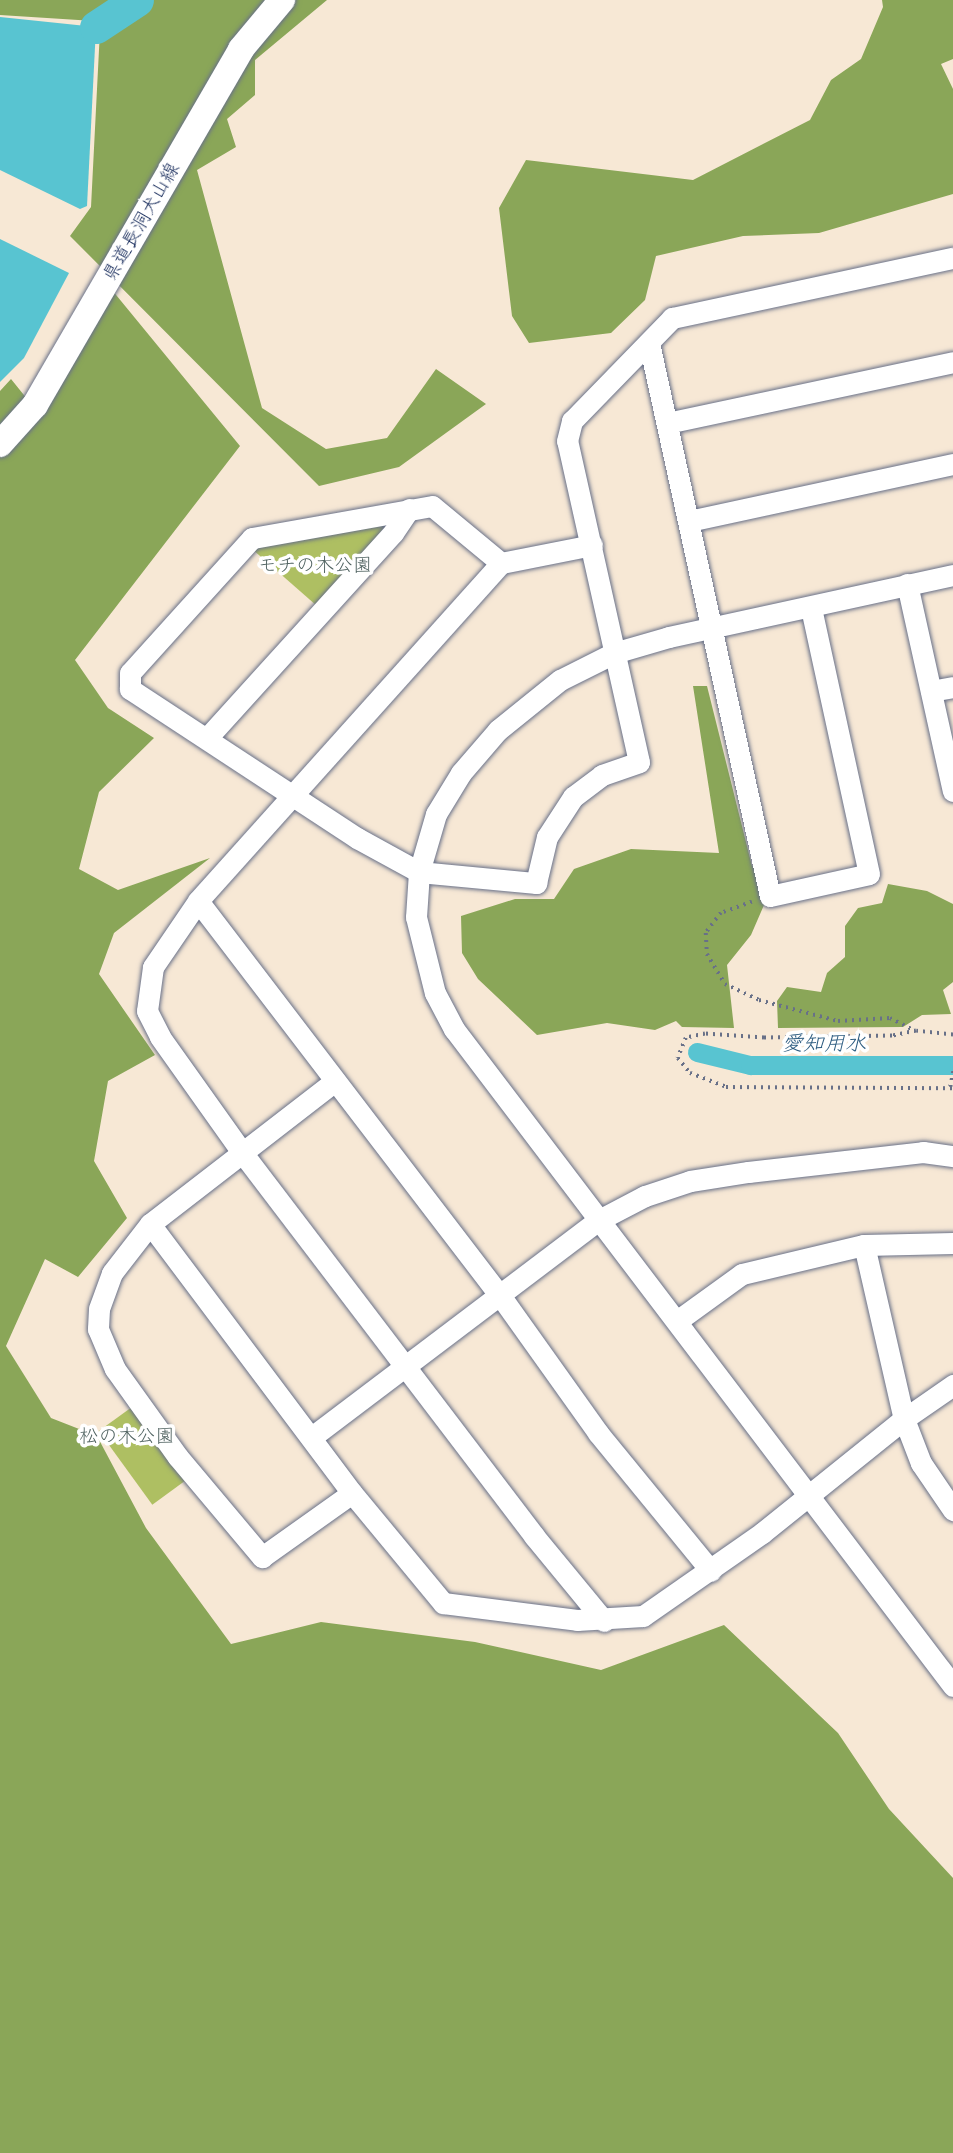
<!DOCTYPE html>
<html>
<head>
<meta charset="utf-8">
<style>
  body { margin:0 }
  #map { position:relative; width:953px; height:2153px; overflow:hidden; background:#f7e8d5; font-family:Mali,"Klee One",sans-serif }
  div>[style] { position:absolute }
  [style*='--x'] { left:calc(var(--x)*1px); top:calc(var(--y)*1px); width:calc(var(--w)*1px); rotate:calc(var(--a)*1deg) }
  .green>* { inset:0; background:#aebf62; transform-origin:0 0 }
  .forest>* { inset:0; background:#8aa658 }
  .water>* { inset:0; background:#58c4d1 }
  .canal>* { height:19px; margin:-9.5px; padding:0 9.5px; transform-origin:9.5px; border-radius:9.5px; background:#58c4d1 }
  .river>* { height:33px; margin:-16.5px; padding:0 16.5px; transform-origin:16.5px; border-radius:16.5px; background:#58c4d1 }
  .path>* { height:3.5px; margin-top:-1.75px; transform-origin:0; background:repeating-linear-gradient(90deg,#687088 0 2px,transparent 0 7px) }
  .roads { filter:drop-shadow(0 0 2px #687088) drop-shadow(0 0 2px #687088) }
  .minor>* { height:21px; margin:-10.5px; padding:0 10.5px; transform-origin:10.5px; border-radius:10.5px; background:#fff }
  .major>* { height:26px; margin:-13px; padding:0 13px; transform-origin:13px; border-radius:13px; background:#fff }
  span { translate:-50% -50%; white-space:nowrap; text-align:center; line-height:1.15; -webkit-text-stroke:7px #fff; paint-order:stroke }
  .street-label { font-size:19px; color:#1b2f5e }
  .park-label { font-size:19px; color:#4e615f }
  .water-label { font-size:21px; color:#2d5c80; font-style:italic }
</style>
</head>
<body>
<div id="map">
  <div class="green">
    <div style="clip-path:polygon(394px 516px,317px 606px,251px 548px)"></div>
    <div style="left:132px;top:1407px;width:91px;height:41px;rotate:54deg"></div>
  </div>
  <div class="forest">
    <div style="clip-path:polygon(0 0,327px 0,255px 60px,255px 95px,227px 119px,236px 147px,197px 170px,262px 408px,326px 449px,387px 438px,436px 369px,486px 404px,399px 467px,319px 486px,70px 236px,91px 207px,100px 30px,94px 21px,0 15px)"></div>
    <div style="clip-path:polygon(882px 0,953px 0,953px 59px,941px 64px,953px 89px,953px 194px,819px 233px,743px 236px,656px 256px,645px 300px,611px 333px,529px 343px,512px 316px,499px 208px,526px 160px,693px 180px,810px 120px,831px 80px,861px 59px,883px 7px)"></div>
    <div style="clip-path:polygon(112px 290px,240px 446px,75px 660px,108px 708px,154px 738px,99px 792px,79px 869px,118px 890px,210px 858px,114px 933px,99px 974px,155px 1055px,108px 1081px,94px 1161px,127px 1218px,78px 1277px,45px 1259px,6px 1346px,51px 1418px,97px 1436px,146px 1528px,231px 1644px,321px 1622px,475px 1642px,601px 1670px,724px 1625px,838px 1733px,889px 1809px,953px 1878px,953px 2153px,0 2153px,0 391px,11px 379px,40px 415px)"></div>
    <div style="clip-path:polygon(693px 686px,707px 686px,752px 866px,759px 865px,764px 905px,751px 935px,727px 965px,734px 1028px,682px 1027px,676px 1021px,655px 1030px,607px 1023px,537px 1035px,478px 979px,462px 953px,461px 916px,515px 899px,554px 899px,574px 869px,631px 849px,719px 853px)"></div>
    <div style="clip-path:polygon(888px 884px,927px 891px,953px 904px,953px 982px,943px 990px,951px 1014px,922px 1015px,903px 1027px,778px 1028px,777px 1001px,787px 987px,821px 992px,827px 973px,845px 957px,845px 926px,858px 908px,882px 903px)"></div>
  </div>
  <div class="water">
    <div style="clip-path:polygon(0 17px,96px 27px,87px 206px,80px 209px,0 170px)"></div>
    <div style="clip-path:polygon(0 239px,69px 273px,24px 358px,0 382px)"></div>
  </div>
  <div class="canal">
    <div style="--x:697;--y:1052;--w:55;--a:13.8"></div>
    <div style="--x:750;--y:1065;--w:203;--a:0"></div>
  </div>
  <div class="river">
    <div style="--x:96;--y:27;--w:49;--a:-33.4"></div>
  </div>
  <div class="path">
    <div style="--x:752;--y:902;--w:33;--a:160"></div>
    <div style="--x:721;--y:913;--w:25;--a:127"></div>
    <div style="--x:706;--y:933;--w:21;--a:87"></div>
    <div style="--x:707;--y:954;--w:35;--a:59"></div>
    <div style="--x:725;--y:984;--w:38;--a:25"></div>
    <div style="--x:759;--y:1000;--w:82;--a:14.9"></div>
    <div style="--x:838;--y:1021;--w:52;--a:-3.3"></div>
    <div style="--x:890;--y:1018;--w:27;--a:27"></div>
    <div style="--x:953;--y:1035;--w:37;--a:-174"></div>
    <div style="--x:916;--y:1031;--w:25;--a:168"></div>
    <div style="--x:892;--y:1036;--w:128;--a:179.1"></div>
    <div style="--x:764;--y:1038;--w:59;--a:-176.1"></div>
    <div style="--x:705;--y:1034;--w:19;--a:168"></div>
    <div style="--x:686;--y:1038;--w:22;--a:112"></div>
    <div style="--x:678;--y:1058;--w:19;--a:51"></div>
    <div style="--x:690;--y:1073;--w:39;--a:21"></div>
    <div style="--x:726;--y:1087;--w:227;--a:0.3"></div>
    <div style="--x:950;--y:1087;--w:16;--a:-79"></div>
  </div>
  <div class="roads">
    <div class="minor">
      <div style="--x:649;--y:343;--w:566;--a:77.66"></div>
      <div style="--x:770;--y:896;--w:101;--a:-12.5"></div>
      <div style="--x:869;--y:874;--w:273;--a:-102.3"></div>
      <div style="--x:667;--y:423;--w:292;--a:-12"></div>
      <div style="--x:689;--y:521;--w:270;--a:-12.2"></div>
      <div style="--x:592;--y:545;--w:93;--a:168.8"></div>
      <div style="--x:501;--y:563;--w:454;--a:131.9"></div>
      <div style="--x:198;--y:901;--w:80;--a:124.3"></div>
      <div style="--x:153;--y:967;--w:44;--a:97.8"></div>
      <div style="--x:147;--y:1011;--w:29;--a:63"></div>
      <div style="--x:160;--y:1037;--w:145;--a:54.6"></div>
      <div style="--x:244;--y:1155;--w:479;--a:52.7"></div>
      <div style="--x:534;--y:1536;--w:110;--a:50.5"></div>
      <div style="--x:501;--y:563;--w:89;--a:-140.4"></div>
      <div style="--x:432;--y:506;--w:183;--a:169.9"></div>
      <div style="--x:252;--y:538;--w:182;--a:132.1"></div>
      <div style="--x:130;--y:673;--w:16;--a:90"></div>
      <div style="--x:130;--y:689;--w:272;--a:33.3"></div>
      <div style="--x:357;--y:838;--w:71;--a:28.7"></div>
      <div style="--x:419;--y:872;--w:118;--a:5.4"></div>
      <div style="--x:536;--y:883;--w:47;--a:-76.6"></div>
      <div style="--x:547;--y:837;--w:48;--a:-57"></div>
      <div style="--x:573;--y:797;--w:36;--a:-37"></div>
      <div style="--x:602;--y:775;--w:39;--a:-19"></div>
      <div style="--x:639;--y:762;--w:329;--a:-102.6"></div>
      <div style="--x:567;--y:441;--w:21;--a:-76"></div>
      <div style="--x:572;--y:421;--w:144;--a:-45.8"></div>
      <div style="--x:672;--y:318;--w:287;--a:-12.1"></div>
      <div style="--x:953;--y:575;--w:291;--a:167.7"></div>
      <div style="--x:669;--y:637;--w:57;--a:163.8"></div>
      <div style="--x:614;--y:653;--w:60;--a:153.4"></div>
      <div style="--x:560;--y:680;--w:80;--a:141.1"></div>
      <div style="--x:498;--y:730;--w:57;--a:130.7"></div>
      <div style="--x:461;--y:773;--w:48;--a:121.4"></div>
      <div style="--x:436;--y:814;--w:60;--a:106.3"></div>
      <div style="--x:419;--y:872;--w:45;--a:93.8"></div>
      <div style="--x:416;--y:917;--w:78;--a:76"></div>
      <div style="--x:435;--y:993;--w:41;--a:62.2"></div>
      <div style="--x:454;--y:1029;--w:825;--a:52.78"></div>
      <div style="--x:907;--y:584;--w:212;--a:77.5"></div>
      <div style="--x:931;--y:691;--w:22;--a:-10"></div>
      <div style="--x:207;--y:738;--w:277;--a:-47.8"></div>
      <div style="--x:393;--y:533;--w:29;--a:-56"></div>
      <div style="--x:198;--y:901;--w:495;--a:52.6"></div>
      <div style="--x:499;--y:1294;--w:171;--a:54.5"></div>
      <div style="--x:598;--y:1433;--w:178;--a:50.7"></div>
      <div style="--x:335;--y:1081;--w:234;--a:142.3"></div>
      <div style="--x:150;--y:1224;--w:336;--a:53.1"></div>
      <div style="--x:352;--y:1493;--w:143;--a:50.4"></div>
      <div style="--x:443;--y:1603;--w:135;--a:7.2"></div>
      <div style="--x:577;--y:1620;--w:66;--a:-3.5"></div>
      <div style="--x:643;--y:1616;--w:145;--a:-34.9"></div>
      <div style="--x:762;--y:1533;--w:182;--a:-38.8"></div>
      <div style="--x:904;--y:1419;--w:60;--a:-34.8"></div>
      <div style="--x:150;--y:1224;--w:62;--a:127.8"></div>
      <div style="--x:112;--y:1273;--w:38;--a:110"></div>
      <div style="--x:99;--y:1309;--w:20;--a:93"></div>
      <div style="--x:98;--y:1329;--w:43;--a:67"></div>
      <div style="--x:115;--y:1369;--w:108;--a:54.4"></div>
      <div style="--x:178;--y:1457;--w:131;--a:50"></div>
      <div style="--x:262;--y:1557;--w:110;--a:-35.4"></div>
      <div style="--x:864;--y:1245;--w:179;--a:77.1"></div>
      <div style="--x:904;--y:1419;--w:47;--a:68.9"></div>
      <div style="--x:921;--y:1463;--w:57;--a:55.8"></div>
      <div style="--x:677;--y:1321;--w:80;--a:-35.9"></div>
      <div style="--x:742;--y:1274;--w:125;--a:-13.4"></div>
      <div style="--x:864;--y:1245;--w:89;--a:-1.3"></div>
      <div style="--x:313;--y:1436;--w:358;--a:-37.1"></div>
      <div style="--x:599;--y:1220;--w:52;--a:-27.6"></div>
      <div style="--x:645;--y:1196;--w:47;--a:-18.4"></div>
      <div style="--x:690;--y:1181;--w:59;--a:-8.8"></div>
      <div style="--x:748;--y:1172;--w:176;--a:-6.5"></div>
      <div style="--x:923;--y:1152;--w:30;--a:8"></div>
    </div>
    <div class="major">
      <div style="--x:0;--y:444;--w:52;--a:-48.1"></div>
      <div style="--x:35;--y:405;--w:411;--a:-59.9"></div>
      <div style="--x:241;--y:49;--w:64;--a:-50.1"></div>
    </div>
  </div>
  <div class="street-label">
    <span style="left:140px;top:221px;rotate:-60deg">県道長洞犬山線</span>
  </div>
  <div class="park-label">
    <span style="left:315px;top:564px">モチの木公園</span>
    <span style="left:127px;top:1435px">松の木公園</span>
  </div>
  <div class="water-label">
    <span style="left:824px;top:1042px">愛知用水</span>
  </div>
</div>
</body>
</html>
